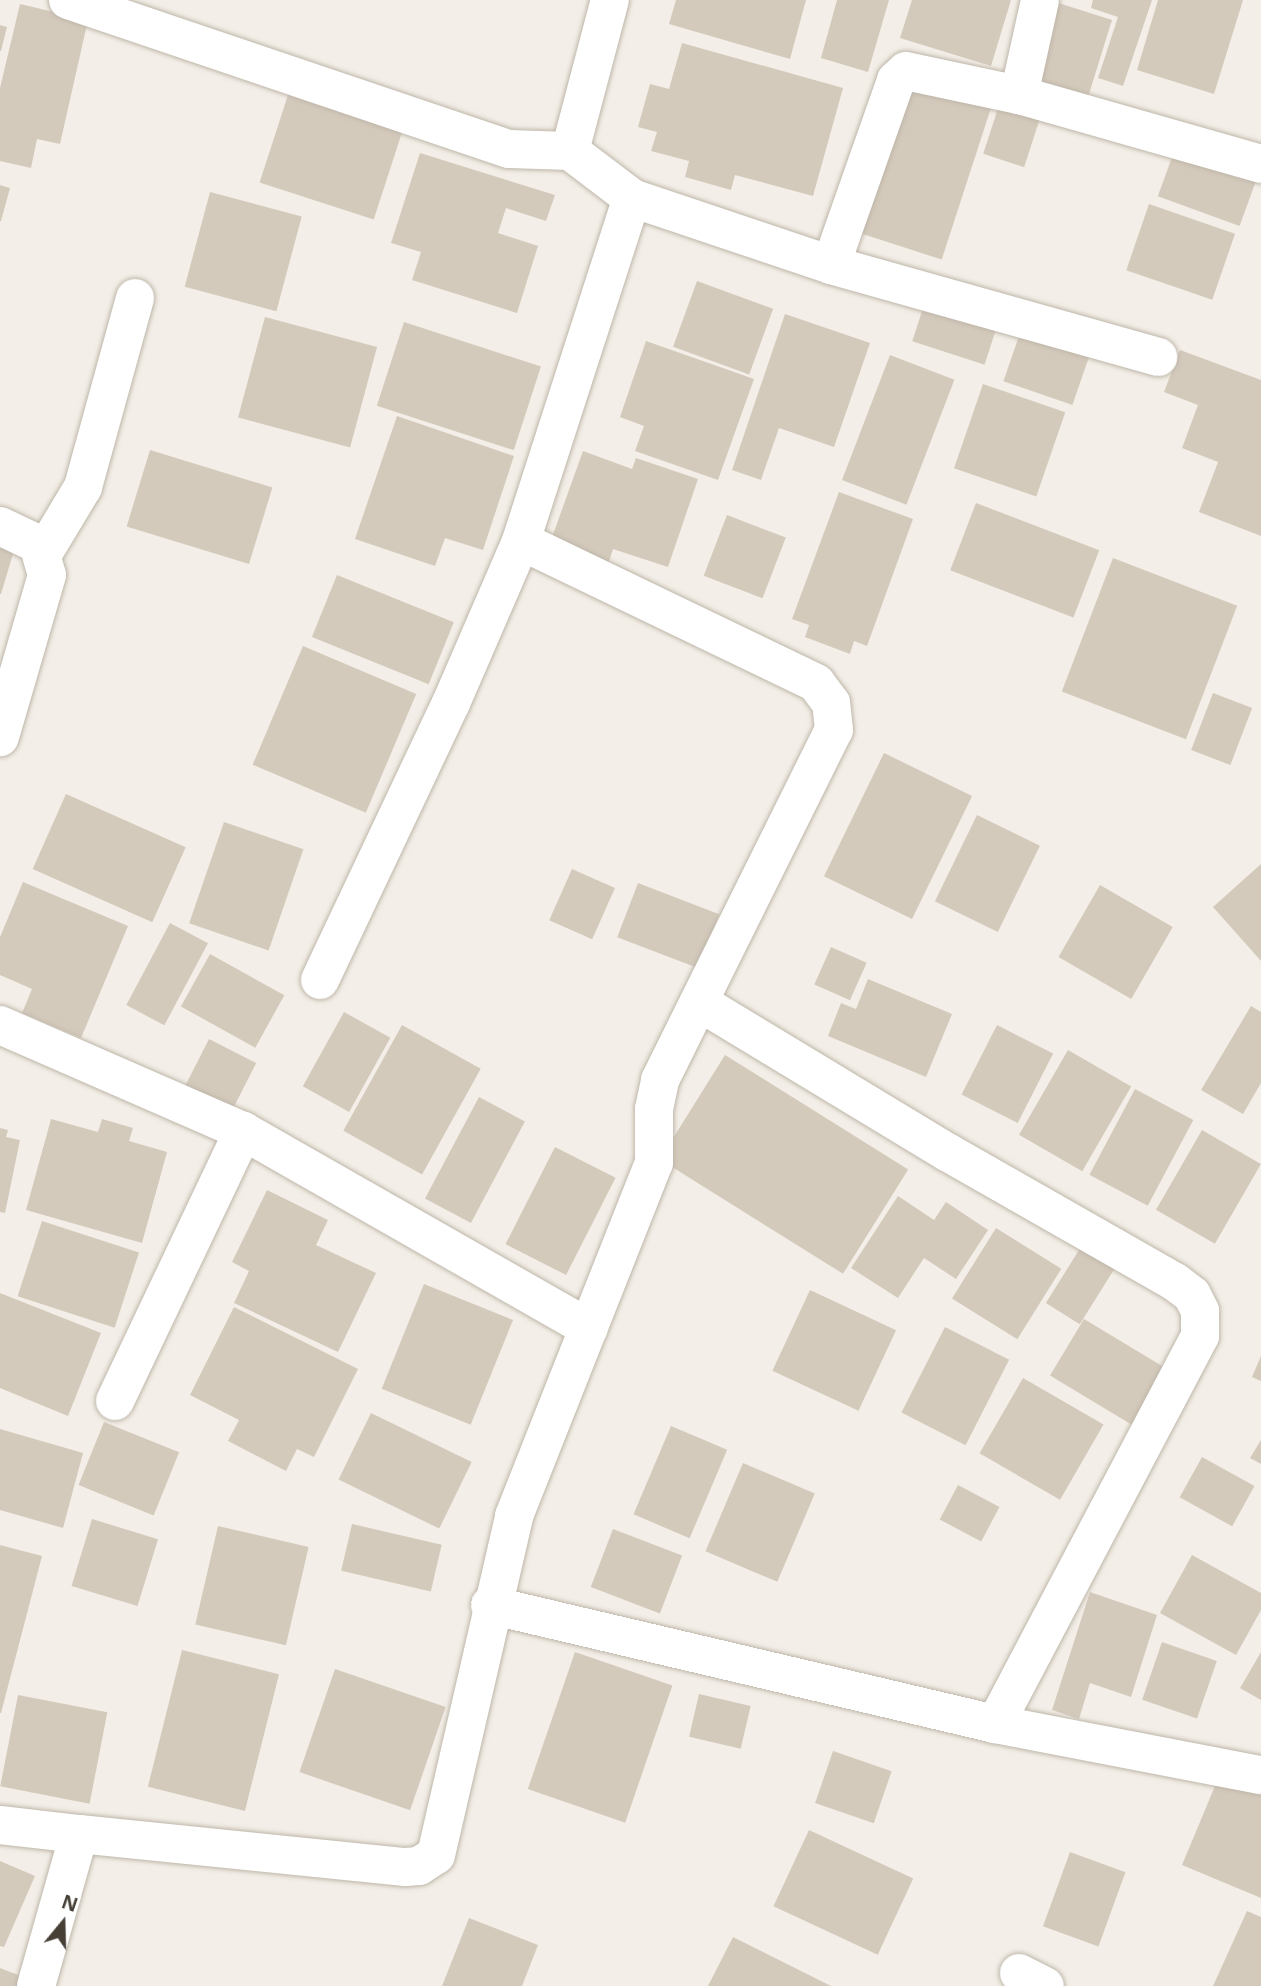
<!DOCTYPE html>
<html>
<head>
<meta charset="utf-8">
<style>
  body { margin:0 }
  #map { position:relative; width:1261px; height:1986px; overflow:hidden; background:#f3eee7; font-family:"Open Sans",sans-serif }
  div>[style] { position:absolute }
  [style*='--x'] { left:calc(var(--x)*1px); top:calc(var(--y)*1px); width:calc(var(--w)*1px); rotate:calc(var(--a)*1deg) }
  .building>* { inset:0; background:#d4cabc; transform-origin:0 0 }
  .roads { filter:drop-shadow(0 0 2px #beb6a9) drop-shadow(0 0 2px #beb6a9) }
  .minor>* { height:38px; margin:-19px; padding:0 19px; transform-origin:19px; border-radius:19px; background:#fff }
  span { translate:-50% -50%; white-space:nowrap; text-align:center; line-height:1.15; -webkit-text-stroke:7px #fff; paint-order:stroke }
  .north { position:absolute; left:28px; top:1888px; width:70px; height:70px; -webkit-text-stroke:5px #fff; paint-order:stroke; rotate:19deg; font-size:19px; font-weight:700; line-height:28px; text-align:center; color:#453f36 }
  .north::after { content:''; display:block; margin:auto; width:24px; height:32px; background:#453f36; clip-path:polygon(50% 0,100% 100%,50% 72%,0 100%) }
</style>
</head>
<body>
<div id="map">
  <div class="building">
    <div style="clip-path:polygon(676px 0,806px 0,790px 59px,669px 24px)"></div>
    <div style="clip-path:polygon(837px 0,889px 0,868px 72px,821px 58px)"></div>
    <div style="clip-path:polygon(912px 0,1011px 0,991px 66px,900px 38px)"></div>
    <div style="clip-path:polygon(1049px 0,1112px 20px,1088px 97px,1010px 72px)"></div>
    <div style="clip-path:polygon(1093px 0,1152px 0,1123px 86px,1098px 78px,1118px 17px,1091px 8px)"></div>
    <div style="clip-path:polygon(1158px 0,1243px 0,1214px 94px,1137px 70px)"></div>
    <div style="clip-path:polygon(20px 4px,88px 20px,60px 144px,37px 139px,31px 168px,0 161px,0 88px)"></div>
    <div style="clip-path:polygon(0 25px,7px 27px,1px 51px,0 51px)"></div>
    <div style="clip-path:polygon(682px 43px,843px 88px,813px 196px,735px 175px,731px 190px,685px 177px,689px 161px,651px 151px,657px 132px,638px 127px,650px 84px,669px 89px)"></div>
    <div style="left:889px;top:69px;width:109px;height:165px;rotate:18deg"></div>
    <div style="left:1003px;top:93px;width:43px;height:64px;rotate:18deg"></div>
    <div style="left:288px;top:95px;width:120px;height:92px;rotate:18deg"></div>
    <div style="left:1179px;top:138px;width:87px;height:62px;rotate:20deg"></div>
    <div style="clip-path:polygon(420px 153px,555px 195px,546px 221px,506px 208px,498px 233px,538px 246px,517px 313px,412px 280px,421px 252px,391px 243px)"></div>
    <div style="clip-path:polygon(0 185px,10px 188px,1px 221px,0 221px)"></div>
    <div style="left:210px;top:192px;width:95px;height:98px;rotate:15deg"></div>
    <div style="left:1149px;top:204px;width:91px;height:70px;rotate:19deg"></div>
    <div style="left:697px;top:281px;width:81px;height:70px;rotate:20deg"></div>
    <div style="left:924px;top:305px;width:76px;height:38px;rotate:18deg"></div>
    <div style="clip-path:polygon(785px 314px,870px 343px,834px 447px,779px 428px,761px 480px,732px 470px)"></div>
    <div style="left:265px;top:317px;width:116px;height:104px;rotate:15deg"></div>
    <div style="left:404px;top:322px;width:144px;height:88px;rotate:18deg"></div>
    <div style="left:1020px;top:333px;width:73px;height:51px;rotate:19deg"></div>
    <div style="clip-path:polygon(646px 341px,754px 379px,718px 480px,635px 451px,644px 426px,620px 417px)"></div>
    <div style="clip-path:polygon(1180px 350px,1261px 380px,1261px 536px,1199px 512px,1218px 462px,1182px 448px,1198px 405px,1164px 392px)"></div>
    <div style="left:890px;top:355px;width:69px;height:134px;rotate:21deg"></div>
    <div style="left:983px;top:384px;width:87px;height:89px;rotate:19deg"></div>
    <div style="clip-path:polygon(397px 416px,514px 456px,483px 550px,445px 538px,435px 566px,355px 539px)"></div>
    <div style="left:150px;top:450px;width:128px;height:80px;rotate:17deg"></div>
    <div style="clip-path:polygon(583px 451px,632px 469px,636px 458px,698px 479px,668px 567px,613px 549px,605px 574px,546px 554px)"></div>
    <div style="clip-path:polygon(839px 492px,913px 519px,867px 646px,854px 641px,850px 654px,805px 637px,809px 625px,792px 619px)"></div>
    <div style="left:976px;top:503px;width:132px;height:72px;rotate:21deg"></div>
    <div style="left:727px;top:515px;width:63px;height:65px;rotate:21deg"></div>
    <div style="clip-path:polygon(0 531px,18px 537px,1px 594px,0 594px)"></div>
    <div style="left:1113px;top:558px;width:133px;height:143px;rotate:21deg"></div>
    <div style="left:337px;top:575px;width:126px;height:67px;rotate:22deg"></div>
    <div style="left:303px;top:646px;width:123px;height:129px;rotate:23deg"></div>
    <div style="left:1213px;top:693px;width:42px;height:61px;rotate:21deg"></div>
    <div style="left:884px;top:753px;width:98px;height:137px;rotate:26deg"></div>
    <div style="left:66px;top:794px;width:131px;height:82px;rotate:24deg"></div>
    <div style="left:977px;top:815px;width:70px;height:96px;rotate:26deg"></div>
    <div style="left:224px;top:822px;width:84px;height:107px;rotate:19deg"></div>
    <div style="clip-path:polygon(1261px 864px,1261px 961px,1213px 907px)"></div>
    <div style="left:572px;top:869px;width:47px;height:56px;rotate:24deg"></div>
    <div style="clip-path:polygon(23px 882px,128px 926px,81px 1038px,22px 1013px,32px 989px,0 975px,0 937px)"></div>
    <div style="left:638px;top:883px;width:87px;height:58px;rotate:21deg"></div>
    <div style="left:1100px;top:885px;width:84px;height:83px;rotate:30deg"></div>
    <div style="left:170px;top:923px;width:43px;height:93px;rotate:28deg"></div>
    <div style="left:831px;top:947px;width:39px;height:41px;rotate:24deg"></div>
    <div style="left:210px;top:954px;width:85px;height:60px;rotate:29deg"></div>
    <div style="clip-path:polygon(868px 979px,952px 1014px,926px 1077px,828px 1036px,841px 1003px,856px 1009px)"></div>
    <div style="clip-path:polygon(1251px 1006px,1261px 1012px,1261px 1083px,1243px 1114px,1201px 1090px)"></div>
    <div style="left:344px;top:1012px;width:53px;height:85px;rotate:29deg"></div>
    <div style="left:402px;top:1025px;width:90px;height:121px;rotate:29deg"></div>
    <div style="left:997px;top:1025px;width:63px;height:78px;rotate:27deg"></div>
    <div style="left:209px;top:1039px;width:53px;height:58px;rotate:27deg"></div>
    <div style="left:1068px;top:1050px;width:73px;height:98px;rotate:30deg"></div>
    <div style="left:725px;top:1055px;width:216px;height:123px;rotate:32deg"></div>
    <div style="left:1135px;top:1089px;width:66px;height:97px;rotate:28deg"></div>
    <div style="left:479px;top:1097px;width:52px;height:115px;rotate:28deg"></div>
    <div style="clip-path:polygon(51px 1119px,98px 1132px,102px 1119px,133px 1128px,129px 1141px,167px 1152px,142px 1243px,26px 1210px)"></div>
    <div style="clip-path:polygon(0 1128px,8px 1130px,6px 1137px,20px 1140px,5px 1213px,0 1212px)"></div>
    <div style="left:1202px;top:1130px;width:68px;height:92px;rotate:30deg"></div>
    <div style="left:555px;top:1147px;width:68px;height:109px;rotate:27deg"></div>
    <div style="clip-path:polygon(267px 1190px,328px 1220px,316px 1245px,376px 1273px,338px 1352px,234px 1303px,249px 1271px,232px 1262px)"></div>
    <div style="clip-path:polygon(898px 1196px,934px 1220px,946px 1202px,988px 1230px,956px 1279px,924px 1258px,898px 1298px,851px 1268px)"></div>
    <div style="left:42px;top:1221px;width:102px;height:79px;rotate:18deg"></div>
    <div style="left:996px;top:1228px;width:77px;height:83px;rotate:32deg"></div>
    <div style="left:1084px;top:1242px;width:40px;height:72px;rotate:32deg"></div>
    <div style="left:424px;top:1284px;width:96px;height:113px;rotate:22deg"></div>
    <div style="left:810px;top:1290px;width:95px;height:89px;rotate:25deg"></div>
    <div style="clip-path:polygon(0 1293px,101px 1333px,68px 1416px,0 1388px)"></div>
    <div style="clip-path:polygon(234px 1307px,358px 1369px,314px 1457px,297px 1449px,286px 1471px,228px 1441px,239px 1420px,190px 1395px)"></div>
    <div style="left:1084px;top:1319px;width:95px;height:66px;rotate:31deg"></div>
    <div style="left:945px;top:1327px;width:72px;height:96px;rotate:27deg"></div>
    <div style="clip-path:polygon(1261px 1356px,1261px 1381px,1252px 1377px)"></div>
    <div style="left:1023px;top:1378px;width:93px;height:87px;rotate:30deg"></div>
    <div style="left:371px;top:1413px;width:112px;height:74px;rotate:26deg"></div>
    <div style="left:104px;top:1422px;width:81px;height:68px;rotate:22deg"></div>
    <div style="left:671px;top:1426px;width:61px;height:96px;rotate:23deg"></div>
    <div style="clip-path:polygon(0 1429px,83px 1453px,63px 1528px,0 1510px)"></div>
    <div style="clip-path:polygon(1261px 1440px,1261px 1464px,1250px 1458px)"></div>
    <div style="left:1202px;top:1457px;width:60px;height:46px;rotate:29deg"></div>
    <div style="left:743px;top:1463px;width:78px;height:96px;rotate:23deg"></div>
    <div style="left:958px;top:1485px;width:47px;height:39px;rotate:28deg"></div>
    <div style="left:92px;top:1519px;width:69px;height:70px;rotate:17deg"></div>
    <div style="left:352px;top:1524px;width:92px;height:48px;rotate:13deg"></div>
    <div style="left:218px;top:1526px;width:93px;height:101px;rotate:13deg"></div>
    <div style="left:613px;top:1529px;width:74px;height:62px;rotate:21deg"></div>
    <div style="clip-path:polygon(0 1545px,42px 1556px,1px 1713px,0 1713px)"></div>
    <div style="clip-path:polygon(1192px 1555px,1261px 1593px,1261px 1610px,1236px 1655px,1160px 1613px)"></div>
    <div style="clip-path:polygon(1090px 1592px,1157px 1615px,1131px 1697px,1090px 1683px,1079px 1719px,1052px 1710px)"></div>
    <div style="left:1162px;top:1642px;width:58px;height:61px;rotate:19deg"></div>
    <div style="left:182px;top:1650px;width:100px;height:141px;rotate:14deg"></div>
    <div style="left:575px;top:1652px;width:103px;height:145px;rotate:19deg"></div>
    <div style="clip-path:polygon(1261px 1652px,1261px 1700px,1240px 1688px)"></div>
    <div style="left:335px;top:1669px;width:117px;height:109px;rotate:19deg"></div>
    <div style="left:699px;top:1694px;width:53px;height:44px;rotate:13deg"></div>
    <div style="left:18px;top:1695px;width:91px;height:93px;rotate:11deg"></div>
    <div style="left:833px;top:1751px;width:62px;height:55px;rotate:19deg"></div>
    <div style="clip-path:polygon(1220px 1774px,1261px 1791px,1261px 1898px,1182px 1865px)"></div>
    <div style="left:809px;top:1830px;width:115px;height:84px;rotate:25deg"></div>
    <div style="left:1070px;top:1852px;width:59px;height:79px;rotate:20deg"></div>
    <div style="clip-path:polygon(0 1861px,35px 1876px,4px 1947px,0 1946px)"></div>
    <div style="clip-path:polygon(1247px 1911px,1261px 1917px,1261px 1986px,1213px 1986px)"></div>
    <div style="clip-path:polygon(469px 1918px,538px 1945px,522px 1986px,442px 1986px)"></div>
    <div style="clip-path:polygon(733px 1937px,831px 1986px,708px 1986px)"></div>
    <div style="clip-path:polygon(0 1968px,26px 1978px,24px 1986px,0 1986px)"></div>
  </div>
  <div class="roads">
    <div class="minor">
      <div style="--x:68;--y:0;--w:465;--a:18.7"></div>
      <div style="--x:509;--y:149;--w:61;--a:1.9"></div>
      <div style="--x:1019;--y:95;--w:97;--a:-77.5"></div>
      <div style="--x:632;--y:198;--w:210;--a:18.6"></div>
      <div style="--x:831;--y:265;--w:340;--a:15.7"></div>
      <div style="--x:831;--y:265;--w:196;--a:-70.6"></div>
      <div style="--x:896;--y:80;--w:13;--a:-42"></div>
      <div style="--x:906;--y:71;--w:116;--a:12"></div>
      <div style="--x:1019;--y:95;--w:252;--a:15.9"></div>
      <div style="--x:0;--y:526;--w:42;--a:25.3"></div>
      <div style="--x:38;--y:544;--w:32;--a:74"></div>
      <div style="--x:47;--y:575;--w:169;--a:106.2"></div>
      <div style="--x:44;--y:552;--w:76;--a:-59"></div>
      <div style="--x:83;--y:487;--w:196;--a:-74.6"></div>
      <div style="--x:320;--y:980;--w:306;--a:-64.7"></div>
      <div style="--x:451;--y:703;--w:176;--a:-66.6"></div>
      <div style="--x:699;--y:1002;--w:290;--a:31.2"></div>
      <div style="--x:947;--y:1152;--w:262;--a:29.7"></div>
      <div style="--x:1175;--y:1282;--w:21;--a:37"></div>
      <div style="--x:1192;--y:1295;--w:18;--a:63"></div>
      <div style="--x:1200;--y:1311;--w:25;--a:90"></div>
      <div style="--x:1200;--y:1336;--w:439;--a:117.8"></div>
      <div style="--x:0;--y:1025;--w:265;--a:23.6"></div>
      <div style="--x:243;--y:1131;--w:398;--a:29.7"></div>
      <div style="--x:115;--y:1401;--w:299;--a:-64.6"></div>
      <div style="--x:490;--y:1605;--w:519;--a:13.26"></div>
      <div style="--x:995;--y:1724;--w:271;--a:10.9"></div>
      <div style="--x:0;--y:1825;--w:80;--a:6.5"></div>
      <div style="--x:1019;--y:1973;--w:29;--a:27"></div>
      <div style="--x:36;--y:1986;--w:158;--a:-74.2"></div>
      <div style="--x:79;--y:1834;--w:328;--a:5.8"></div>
      <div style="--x:405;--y:1867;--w:14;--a:-4"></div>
      <div style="--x:419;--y:1866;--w:20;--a:-33"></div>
      <div style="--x:436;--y:1855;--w:348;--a:-77"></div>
      <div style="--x:514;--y:1516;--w:380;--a:-68.4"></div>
      <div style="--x:654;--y:1163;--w:54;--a:-90"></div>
      <div style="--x:654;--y:1109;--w:30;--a:-78"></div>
      <div style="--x:660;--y:1080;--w:391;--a:-63.6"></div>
      <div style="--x:834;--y:730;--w:27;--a:-96"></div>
      <div style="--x:831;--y:703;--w:25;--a:-127"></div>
      <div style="--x:816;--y:683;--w:327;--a:-154.3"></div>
      <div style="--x:521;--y:541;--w:361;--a:-72.1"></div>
      <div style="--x:632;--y:198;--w:78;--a:-142.8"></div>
      <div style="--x:570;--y:151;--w:156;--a:-75.2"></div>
    </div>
  </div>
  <div class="north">N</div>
</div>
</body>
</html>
